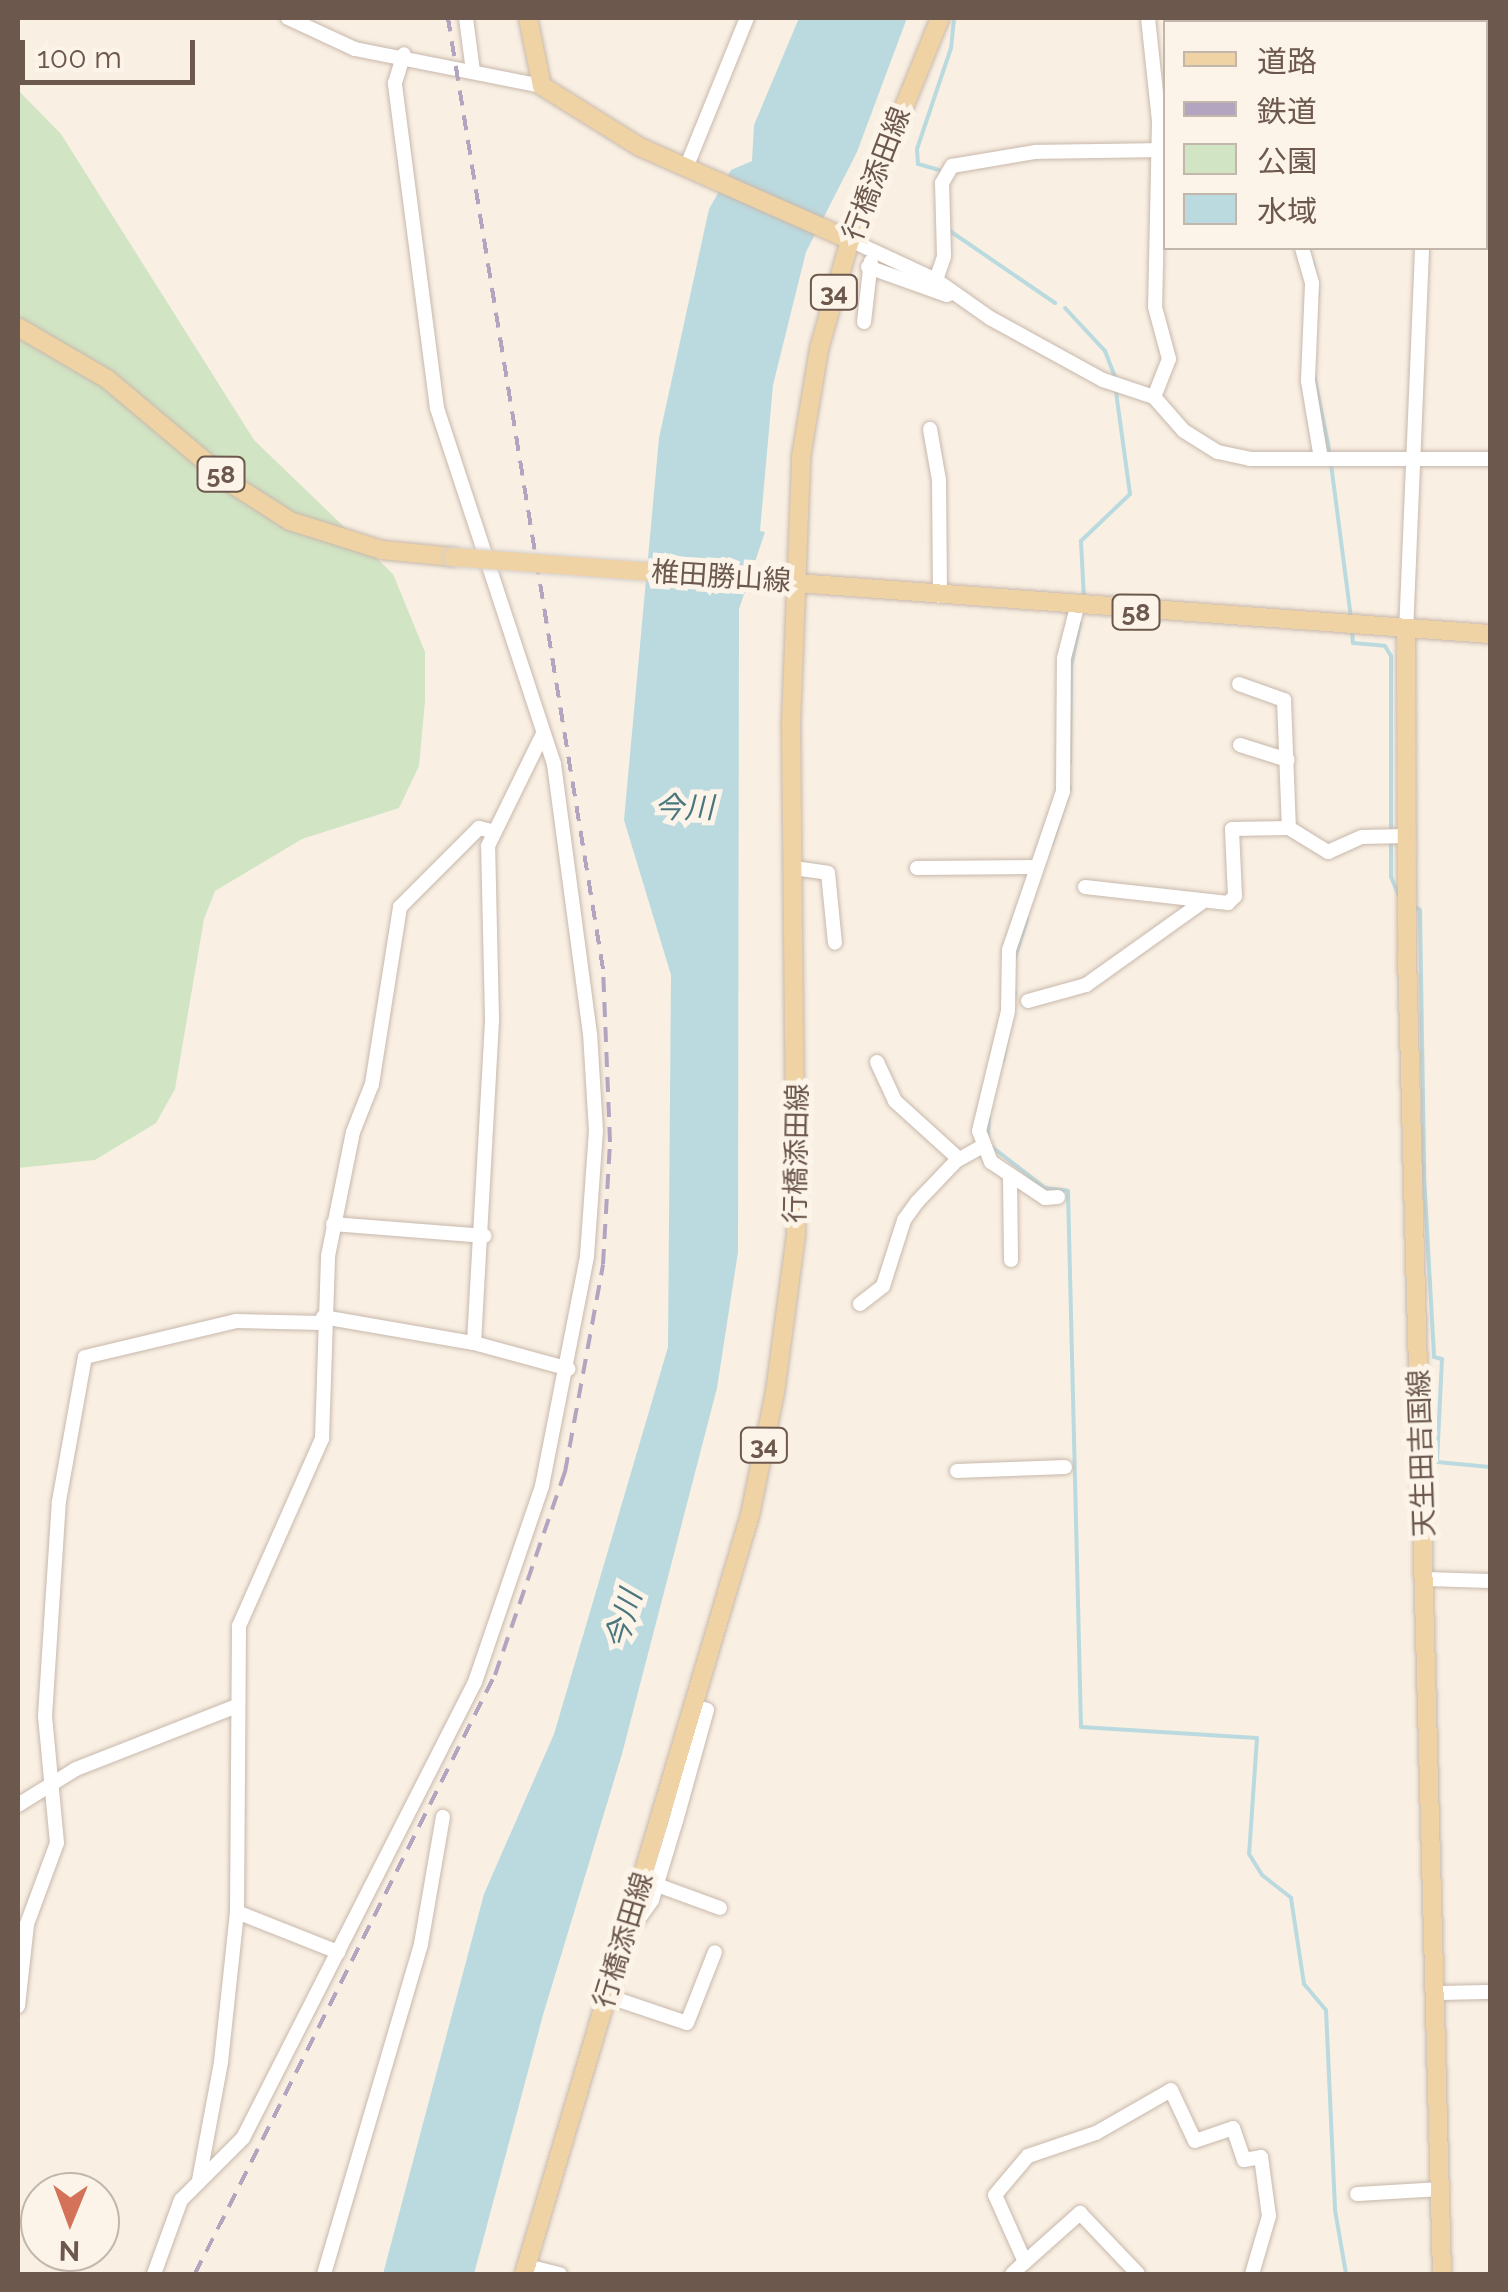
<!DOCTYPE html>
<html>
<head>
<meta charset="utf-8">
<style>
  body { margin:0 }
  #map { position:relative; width:1508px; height:2292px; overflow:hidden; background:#f9f0e3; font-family:Raleway,"Noto Sans JP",sans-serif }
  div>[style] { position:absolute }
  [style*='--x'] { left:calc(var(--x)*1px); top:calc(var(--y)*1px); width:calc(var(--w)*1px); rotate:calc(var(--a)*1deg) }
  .green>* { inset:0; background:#d1e4c4 }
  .water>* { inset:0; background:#bbdadf }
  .stream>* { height:4px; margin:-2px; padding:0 2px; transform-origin:2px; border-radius:2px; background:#bbdadf }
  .roads { filter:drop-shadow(0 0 2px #c8b8ac) drop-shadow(0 0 2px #c8b8ac) }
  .minor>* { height:14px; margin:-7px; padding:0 7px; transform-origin:7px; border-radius:7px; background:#fff }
  .major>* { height:18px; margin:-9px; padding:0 9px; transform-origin:9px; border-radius:9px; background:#efd3a4 }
  .rail>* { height:4px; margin-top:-2px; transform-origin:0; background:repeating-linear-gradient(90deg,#b3a4c0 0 15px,transparent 0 25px) }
  .bridges { filter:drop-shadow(0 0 2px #d6d0cd) drop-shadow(0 0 2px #d6d0cd) }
  .major-bridge>* { height:18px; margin:-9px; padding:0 9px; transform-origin:9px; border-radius:9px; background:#efd3a4 }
  span { translate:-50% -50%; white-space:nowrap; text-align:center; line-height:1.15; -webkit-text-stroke:10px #fcf4e9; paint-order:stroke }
  .shield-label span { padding:2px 8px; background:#fcf4e9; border:2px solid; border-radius:8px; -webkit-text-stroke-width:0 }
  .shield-label { font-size:25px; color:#6d584d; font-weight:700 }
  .street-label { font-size:28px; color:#6d584d }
  .water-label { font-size:30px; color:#4a767e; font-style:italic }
  .frame { position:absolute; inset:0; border:20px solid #6d584d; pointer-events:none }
  .legend { position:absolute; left:1163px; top:20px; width:325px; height:230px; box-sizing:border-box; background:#fcf4e9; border:2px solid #c3b6ab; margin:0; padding:12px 18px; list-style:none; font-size:30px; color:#6d584d }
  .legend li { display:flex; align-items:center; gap:20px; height:50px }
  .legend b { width:50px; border:2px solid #c3b6ab }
  .north { position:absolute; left:20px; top:2172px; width:100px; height:100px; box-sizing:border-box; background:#fcf4e9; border:2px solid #c3b6ab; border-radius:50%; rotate:181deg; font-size:28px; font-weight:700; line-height:40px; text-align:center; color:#6d584d }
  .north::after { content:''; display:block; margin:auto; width:35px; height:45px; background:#d37258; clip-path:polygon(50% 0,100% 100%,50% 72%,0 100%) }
  .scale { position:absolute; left:20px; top:40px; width:175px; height:45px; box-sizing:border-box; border:5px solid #6d584d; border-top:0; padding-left:12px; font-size:30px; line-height:35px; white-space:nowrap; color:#6d584d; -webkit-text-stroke:8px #fcf4e9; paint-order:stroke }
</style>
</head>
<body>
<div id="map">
  <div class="green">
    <div style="clip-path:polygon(18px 90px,61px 134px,254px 440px,393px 574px,425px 652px,425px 701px,419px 766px,399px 808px,302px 839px,215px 891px,204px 919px,175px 1089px,156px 1123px,95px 1160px,18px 1168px)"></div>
  </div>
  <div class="water">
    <div style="clip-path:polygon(799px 18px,907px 18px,857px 152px,806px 252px,773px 385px,760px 531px,765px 532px,739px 609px,738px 1252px,717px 1388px,622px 1754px,543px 2015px,474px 2274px,383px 2274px,484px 1894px,554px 1734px,668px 1347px,671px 975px,624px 820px,659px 438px,709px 209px,731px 170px,752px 161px,754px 125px)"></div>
  </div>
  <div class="stream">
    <div style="--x:1238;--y:18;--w:6;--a:45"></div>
    <div style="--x:939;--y:170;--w:22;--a:-164"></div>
    <div style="--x:918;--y:164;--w:15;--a:-94"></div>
    <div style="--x:917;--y:149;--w:107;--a:-71.4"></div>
    <div style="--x:951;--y:48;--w:30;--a:-84"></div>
    <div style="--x:947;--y:229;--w:131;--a:34.4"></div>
    <div style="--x:1313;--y:262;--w:34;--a:82"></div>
    <div style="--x:1065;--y:308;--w:59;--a:47.1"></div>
    <div style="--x:1105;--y:351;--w:30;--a:69"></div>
    <div style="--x:1314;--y:375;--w:81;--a:78.6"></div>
    <div style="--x:1331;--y:464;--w:155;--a:82.6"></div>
    <div style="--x:1084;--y:599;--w:58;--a:-93"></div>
    <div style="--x:1081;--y:541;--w:68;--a:-43.8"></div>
    <div style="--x:1130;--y:494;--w:103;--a:-97.8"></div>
    <div style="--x:1352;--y:632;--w:11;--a:85"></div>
    <div style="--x:1353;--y:643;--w:32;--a:5"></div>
    <div style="--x:1385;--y:646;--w:12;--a:59"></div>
    <div style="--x:1391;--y:656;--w:175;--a:90"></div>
    <div style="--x:1070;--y:763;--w:97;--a:-89.4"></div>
    <div style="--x:1071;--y:666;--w:44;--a:-78.2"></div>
    <div style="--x:1391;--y:841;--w:36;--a:90"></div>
    <div style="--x:1391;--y:877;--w:23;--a:67"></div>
    <div style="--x:1052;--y:844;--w:60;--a:-72.5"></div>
    <div style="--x:1412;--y:905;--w:9;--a:32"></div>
    <div style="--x:1420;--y:910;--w:266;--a:89.1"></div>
    <div style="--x:1424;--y:1176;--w:181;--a:86.8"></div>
    <div style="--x:1434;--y:1357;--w:8;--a:14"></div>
    <div style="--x:1442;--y:1359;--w:103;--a:92.8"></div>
    <div style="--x:1437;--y:1462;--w:53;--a:5.4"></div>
    <div style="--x:1015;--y:958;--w:41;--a:-72.9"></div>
    <div style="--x:1003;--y:1061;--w:70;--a:-80.1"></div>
    <div style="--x:988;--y:1139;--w:21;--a:-87"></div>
    <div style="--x:992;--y:1147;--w:67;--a:37.7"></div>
    <div style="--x:1045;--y:1188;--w:23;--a:7"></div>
    <div style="--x:1068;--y:1191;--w:536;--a:88.61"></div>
    <div style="--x:1081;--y:1727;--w:176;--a:3.6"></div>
    <div style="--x:1257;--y:1738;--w:116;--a:93.9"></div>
    <div style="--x:1249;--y:1854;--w:25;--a:58"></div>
    <div style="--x:1262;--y:1875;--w:37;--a:38"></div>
    <div style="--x:1291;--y:1898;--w:87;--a:81.4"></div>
    <div style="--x:1304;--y:1984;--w:34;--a:50"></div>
    <div style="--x:1326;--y:2010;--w:200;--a:87.4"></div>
    <div style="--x:1335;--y:2210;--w:65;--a:80.2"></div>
  </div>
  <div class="roads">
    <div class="minor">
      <div style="--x:288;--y:18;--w:74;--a:24.8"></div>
      <div style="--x:355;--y:49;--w:191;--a:11.2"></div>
      <div style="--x:466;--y:18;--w:53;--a:82.5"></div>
      <div style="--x:1148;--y:18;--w:104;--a:83.9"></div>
      <div style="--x:1159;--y:121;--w:186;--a:91.2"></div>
      <div style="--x:1155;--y:307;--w:54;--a:74.9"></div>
      <div style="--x:1169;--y:359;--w:41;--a:111.5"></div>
      <div style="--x:1229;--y:18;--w:6;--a:45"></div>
      <div style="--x:1486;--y:63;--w:5;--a:37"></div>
      <div style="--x:686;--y:168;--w:162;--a:-67.9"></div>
      <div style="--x:850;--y:240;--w:95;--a:24.9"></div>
      <div style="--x:936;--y:280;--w:66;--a:35.1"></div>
      <div style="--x:990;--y:318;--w:129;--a:28.8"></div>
      <div style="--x:1103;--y:380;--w:54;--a:18.4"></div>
      <div style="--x:1154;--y:397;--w:45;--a:48.6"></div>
      <div style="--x:1184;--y:431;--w:40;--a:32"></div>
      <div style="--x:1218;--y:452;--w:33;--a:12"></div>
      <div style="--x:1250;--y:459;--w:240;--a:0"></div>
      <div style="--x:1302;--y:248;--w:37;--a:74"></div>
      <div style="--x:1312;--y:284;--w:97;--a:92.4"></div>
      <div style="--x:1308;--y:381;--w:79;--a:80.5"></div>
      <div style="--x:868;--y:267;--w:84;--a:19.5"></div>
      <div style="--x:936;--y:280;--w:24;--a:-71"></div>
      <div style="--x:944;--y:257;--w:74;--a:-91.5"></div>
      <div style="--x:942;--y:183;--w:20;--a:-60"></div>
      <div style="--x:952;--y:166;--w:85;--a:-9.5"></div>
      <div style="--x:1036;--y:152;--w:123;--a:-0.9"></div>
      <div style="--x:864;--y:322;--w:61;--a:-83.5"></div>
      <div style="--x:930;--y:429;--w:52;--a:80"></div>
      <div style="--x:939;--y:480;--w:116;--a:89.5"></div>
      <div style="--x:1406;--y:632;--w:384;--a:-87.6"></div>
      <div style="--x:1239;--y:684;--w:48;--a:19.6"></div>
      <div style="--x:1284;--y:700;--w:128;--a:87.8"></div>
      <div style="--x:1240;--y:745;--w:50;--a:17.4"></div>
      <div style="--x:794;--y:868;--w:34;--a:8"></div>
      <div style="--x:828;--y:873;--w:70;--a:84.3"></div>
      <div style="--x:917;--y:868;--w:119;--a:-0.5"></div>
      <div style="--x:1085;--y:887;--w:144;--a:6.4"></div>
      <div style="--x:1228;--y:903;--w:10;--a:-45"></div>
      <div style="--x:1235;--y:896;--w:67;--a:-92.6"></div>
      <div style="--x:1232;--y:829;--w:57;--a:-1"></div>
      <div style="--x:1289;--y:828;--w:46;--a:31.6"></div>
      <div style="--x:1328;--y:852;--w:37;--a:-24"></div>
      <div style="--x:1362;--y:837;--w:43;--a:-1.3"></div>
      <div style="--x:1028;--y:1001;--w:60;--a:-15.4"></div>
      <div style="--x:1086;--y:985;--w:141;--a:-35.5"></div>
      <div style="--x:877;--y:1062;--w:43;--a:65.2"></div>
      <div style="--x:895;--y:1101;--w:86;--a:42.2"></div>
      <div style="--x:1010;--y:1176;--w:84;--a:89.3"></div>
      <div style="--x:1058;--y:1197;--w:13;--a:176"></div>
      <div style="--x:1045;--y:1198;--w:65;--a:-146.3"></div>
      <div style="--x:991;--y:1162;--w:33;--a:-111"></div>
      <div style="--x:979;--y:1131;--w:123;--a:-76.4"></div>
      <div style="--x:1008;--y:1011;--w:61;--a:-89.1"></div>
      <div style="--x:1009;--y:950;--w:168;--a:-71.2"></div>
      <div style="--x:1063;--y:791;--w:133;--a:-89.6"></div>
      <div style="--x:1064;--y:658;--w:53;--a:-75.7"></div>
      <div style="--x:333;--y:1224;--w:152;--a:4.5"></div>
      <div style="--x:860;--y:1304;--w:29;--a:-38"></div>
      <div style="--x:883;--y:1286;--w:69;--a:-72.3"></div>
      <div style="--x:904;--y:1220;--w:22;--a:-54"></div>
      <div style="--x:917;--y:1202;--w:57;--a:-46.4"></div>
      <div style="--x:956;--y:1161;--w:29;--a:-29"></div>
      <div style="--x:323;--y:1317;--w:153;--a:9.8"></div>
      <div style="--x:474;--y:1343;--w:98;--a:15.3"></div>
      <div style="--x:474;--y:1343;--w:325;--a:-86.8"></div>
      <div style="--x:492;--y:1018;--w:172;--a:-91.3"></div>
      <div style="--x:488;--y:846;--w:123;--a:-63.9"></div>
      <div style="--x:957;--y:1471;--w:108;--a:-2.1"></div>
      <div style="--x:1426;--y:1579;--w:64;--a:1.8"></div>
      <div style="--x:18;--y:1805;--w:68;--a:-31.8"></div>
      <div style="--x:76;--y:1769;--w:173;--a:-21.4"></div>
      <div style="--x:657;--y:1885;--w:67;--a:20.1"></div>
      <div style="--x:237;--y:1912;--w:109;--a:21.6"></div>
      <div style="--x:630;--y:1919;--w:7;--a:16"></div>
      <div style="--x:637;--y:1921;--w:26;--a:-54"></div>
      <div style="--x:652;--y:1900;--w:83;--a:-73.1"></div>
      <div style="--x:676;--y:1821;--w:115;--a:-74.4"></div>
      <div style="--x:707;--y:1710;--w:14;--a:-163"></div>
      <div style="--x:1436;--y:1993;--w:54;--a:-1.1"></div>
      <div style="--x:607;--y:1996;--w:84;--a:18.6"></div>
      <div style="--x:687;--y:2023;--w:76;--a:-68.5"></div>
      <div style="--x:18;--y:2006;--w:82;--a:-83.7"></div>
      <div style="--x:27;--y:1924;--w:86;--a:-69.7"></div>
      <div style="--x:57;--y:1843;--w:128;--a:-95.4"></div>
      <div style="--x:45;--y:1716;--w:215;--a:-86.3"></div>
      <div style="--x:59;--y:1501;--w:146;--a:-79.8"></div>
      <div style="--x:85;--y:1357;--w:155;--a:-13.4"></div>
      <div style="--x:236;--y:1321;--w:86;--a:1.3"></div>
      <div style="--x:199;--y:2180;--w:120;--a:-79.4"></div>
      <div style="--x:221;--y:2062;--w:151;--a:-83.9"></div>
      <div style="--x:237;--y:1912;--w:286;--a:-89.6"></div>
      <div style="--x:239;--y:1626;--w:205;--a:-66.1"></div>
      <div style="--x:322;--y:1439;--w:183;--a:-88.1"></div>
      <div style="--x:328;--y:1256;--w:126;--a:-78.6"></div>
      <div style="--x:353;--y:1132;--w:52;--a:-68.4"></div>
      <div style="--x:372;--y:1084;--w:179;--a:-81"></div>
      <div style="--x:400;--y:907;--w:112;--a:-45"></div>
      <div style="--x:479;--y:828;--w:12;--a:14"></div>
      <div style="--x:1357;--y:2194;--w:85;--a:-3.4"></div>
      <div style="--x:1025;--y:2262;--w:74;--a:-41.7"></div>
      <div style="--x:1080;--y:2213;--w:84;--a:46.4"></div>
      <div style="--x:527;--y:2266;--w:34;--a:14"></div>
      <div style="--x:154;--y:2274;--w:79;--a:-70"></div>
      <div style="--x:181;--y:2200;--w:88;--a:-45"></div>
      <div style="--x:243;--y:2138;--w:512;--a:-63.03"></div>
      <div style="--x:475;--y:1682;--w:207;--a:-71.1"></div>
      <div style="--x:542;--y:1486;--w:234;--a:-78.9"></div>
      <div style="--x:587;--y:1256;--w:125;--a:-85.9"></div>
      <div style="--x:596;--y:1131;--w:97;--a:-93.5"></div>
      <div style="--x:590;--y:1034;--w:272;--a:-97.6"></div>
      <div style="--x:554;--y:764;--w:375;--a:-108.2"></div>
      <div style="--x:437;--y:408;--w:328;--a:-97.4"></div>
      <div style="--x:395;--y:83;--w:30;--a:-73"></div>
      <div style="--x:324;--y:2274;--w:344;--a:-73.6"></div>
      <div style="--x:421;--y:1944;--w:129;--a:-80.2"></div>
      <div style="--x:1012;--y:2274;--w:18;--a:-43"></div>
      <div style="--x:1025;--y:2262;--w:73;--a:-114.1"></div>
      <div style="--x:995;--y:2195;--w:51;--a:-49.8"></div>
      <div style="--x:1028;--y:2156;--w:72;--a:-18.7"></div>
      <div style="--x:1096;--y:2133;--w:86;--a:-29.8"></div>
      <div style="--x:1171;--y:2090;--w:56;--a:64.8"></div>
      <div style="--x:1195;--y:2141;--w:40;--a:-18.9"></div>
      <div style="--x:1233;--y:2128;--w:34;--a:71"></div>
      <div style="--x:1244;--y:2160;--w:17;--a:-10"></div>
      <div style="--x:1261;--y:2157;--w:60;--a:82.3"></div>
      <div style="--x:1269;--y:2216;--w:60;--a:106.3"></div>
    </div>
    <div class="major">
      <div style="--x:528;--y:18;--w:69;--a:78.4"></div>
      <div style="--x:542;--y:86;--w:115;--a:31.9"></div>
      <div style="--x:640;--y:147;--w:230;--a:23.9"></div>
      <div style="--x:18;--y:327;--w:103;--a:30.3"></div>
      <div style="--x:107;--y:379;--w:163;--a:40"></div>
      <div style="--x:232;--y:484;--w:69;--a:32.5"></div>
      <div style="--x:290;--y:521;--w:96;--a:17.5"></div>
      <div style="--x:382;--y:550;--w:71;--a:5.6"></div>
      <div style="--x:783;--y:582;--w:709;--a:4.21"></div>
      <div style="--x:1406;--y:632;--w:323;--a:89.8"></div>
      <div style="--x:1407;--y:955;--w:1319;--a:88.48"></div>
      <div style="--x:524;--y:2274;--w:792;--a:-73.42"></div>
      <div style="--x:750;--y:1515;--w:126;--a:-78.5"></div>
      <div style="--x:775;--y:1392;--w:158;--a:-82.4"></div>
      <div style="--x:796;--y:1235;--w:512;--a:-90.56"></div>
      <div style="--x:791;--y:723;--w:266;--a:-87.8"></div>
      <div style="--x:801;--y:457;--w:109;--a:-80.5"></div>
      <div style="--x:819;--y:349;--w:113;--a:-74.1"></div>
      <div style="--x:850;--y:240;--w:240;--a:-67.9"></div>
    </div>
  </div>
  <div class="rail">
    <div style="--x:195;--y:2274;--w:670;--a:-63.4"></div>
    <div style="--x:495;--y:1675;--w:215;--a:-71"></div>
    <div style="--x:565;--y:1472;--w:211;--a:-79.6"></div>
    <div style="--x:603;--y:1264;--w:122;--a:-86.7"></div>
    <div style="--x:610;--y:1142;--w:173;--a:-92.3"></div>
    <div style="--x:603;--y:969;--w:964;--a:-99.26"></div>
  </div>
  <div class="bridges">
    <div class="major-bridge">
      <div style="--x:453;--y:557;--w:330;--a:4.3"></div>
    </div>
  </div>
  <div class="shield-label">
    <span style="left:834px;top:292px">34</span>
    <span style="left:221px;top:474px">58</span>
    <span style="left:1136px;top:612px">58</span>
    <span style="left:764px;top:1445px">34</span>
  </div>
  <div class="street-label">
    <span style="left:877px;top:174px;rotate:-69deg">行橋添田線</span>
    <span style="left:721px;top:577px;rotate:4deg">椎田勝山線</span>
    <span style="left:797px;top:1153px;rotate:-89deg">行橋添田線</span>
    <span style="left:1422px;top:1453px;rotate:-92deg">天生田吉国線</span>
    <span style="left:624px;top:1940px;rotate:-73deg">行橋添田線</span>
  </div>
  <div class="water-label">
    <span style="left:684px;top:808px">今川</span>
    <span style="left:624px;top:1620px;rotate:-74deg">今川</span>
  </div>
  <div class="frame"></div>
  <ul class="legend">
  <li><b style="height:12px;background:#efd3a4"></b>道路</li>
  <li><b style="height:12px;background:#b3a4c0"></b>鉄道</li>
  <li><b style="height:28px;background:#d1e4c4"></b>公園</li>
  <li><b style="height:28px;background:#bbdadf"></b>水域</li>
  </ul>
  <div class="north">N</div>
  <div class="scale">100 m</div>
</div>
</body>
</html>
